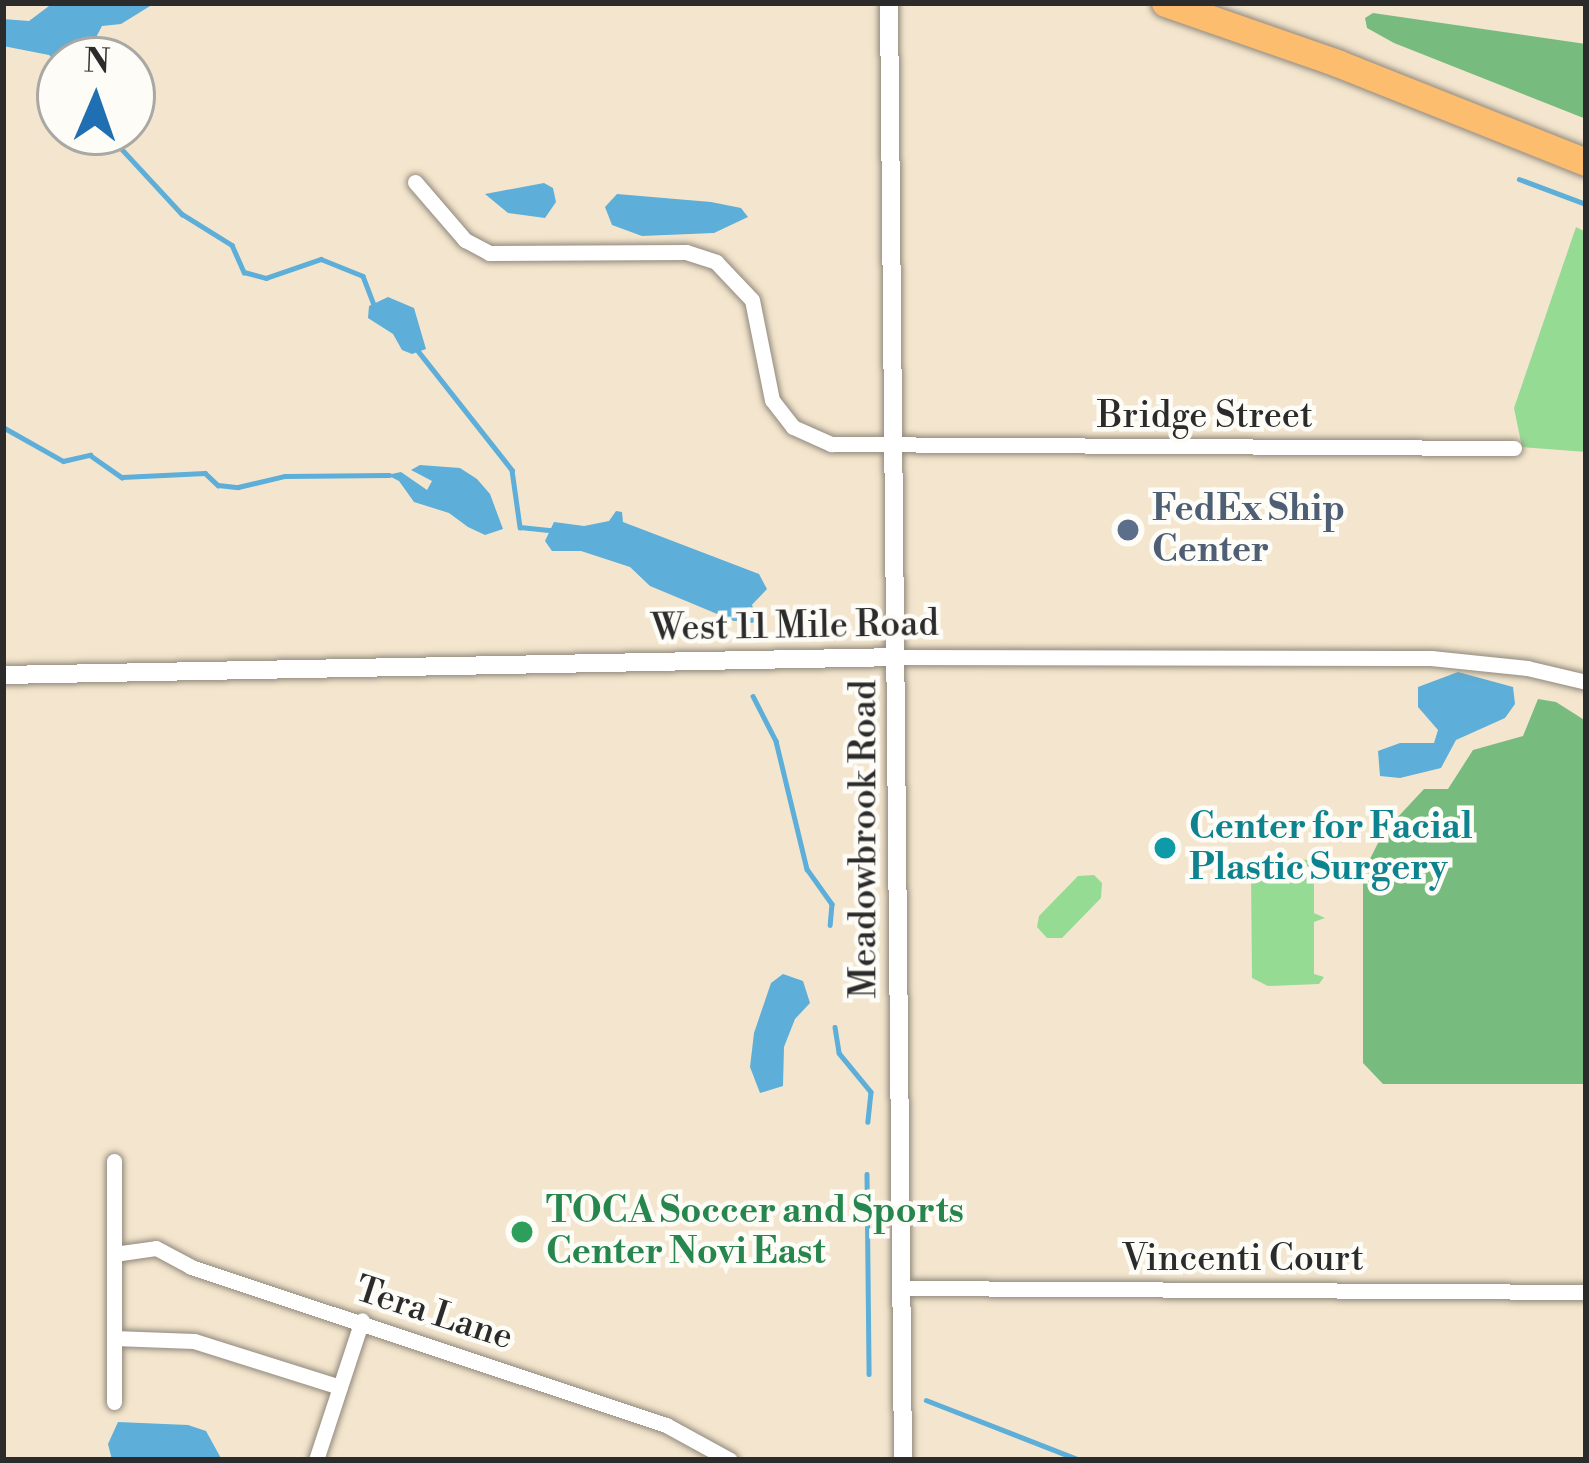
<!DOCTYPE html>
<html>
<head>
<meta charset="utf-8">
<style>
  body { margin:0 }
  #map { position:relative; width:1589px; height:1463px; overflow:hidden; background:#f4e6ce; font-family:"Libre Bodoni",serif }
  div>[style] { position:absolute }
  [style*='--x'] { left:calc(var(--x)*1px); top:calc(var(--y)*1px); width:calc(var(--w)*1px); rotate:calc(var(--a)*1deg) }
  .green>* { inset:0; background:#96db94 }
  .forest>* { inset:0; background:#78bb7e }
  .water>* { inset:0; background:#5daed8 }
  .stream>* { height:4.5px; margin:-2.25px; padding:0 2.25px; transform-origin:2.25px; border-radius:2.25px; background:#5daed8 }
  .roads { filter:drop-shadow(0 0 3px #90887c) drop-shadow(0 0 3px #90887c) }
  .minor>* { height:15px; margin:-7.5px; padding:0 7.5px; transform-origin:7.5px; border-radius:7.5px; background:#fff }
  .tertiary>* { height:18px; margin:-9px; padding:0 9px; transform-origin:9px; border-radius:9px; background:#fff }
  .motorway>* { height:27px; margin:-13.5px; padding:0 13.5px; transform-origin:13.5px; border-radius:13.5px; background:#fcbd6f }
  .dots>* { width:33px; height:33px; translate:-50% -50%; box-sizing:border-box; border:6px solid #fdfcf7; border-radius:50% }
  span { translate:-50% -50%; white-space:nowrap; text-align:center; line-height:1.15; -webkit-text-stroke:9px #fdfcf7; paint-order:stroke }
  .street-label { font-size:36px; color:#2b2b2b }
  .service-label { font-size:36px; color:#4e5e75; font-weight:700 }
  .left { translate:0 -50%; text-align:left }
  .culture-label { font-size:36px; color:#0d838f; font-weight:700 }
  .leisure-label { font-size:36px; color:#27864d; font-weight:700 }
  .frame { position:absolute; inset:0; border:6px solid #2b2b2b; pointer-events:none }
  .north { position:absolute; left:36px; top:36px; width:120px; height:120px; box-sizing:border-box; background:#fdfcf7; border:3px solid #a9a8a5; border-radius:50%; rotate:2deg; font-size:33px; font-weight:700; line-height:48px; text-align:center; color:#2b2b2b }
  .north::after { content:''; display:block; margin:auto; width:42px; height:54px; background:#1f6fb2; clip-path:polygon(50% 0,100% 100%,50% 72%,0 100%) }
</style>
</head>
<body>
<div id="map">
  <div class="green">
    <div style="clip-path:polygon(1576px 227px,1586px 232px,1586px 452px,1522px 447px,1514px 408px)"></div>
    <div style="clip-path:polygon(1267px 857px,1322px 861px,1314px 867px,1314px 913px,1325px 918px,1314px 922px,1314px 974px,1324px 977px,1319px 984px,1268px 986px,1252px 978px,1251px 872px,1254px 862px)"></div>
    <div style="clip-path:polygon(1094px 875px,1102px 883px,1101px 898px,1062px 938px,1047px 938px,1037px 927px,1039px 916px,1078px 876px)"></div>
  </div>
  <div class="forest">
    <div style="clip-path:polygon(1373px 13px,1586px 44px,1586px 119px,1394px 43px,1367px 28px,1365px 18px)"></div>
    <div style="clip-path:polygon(1538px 699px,1556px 702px,1586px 721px,1586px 1084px,1383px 1084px,1363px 1063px,1363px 873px,1383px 833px,1424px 789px,1448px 789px,1473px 750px,1523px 736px)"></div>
  </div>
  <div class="water">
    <div style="clip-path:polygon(53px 3px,155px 3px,121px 24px,102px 26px,84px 60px,60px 60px,60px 65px,49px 55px,3px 46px,3px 19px,29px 21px)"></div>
    <div style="clip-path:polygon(544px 183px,553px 188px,556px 202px,545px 218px,508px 213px,485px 194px)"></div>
    <div style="clip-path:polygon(617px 194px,711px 202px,741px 208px,748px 217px,714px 233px,642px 236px,612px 225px,605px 207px)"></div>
    <div style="clip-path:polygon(388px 297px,414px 308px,426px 349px,412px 354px,402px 350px,393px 334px,368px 318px,369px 306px)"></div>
    <div style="clip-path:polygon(420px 465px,460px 468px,477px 479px,490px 494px,503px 529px,485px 535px,468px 527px,449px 513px,414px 502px,399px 481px,387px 475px,401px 472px,427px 490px,432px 481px,411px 470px)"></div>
    <div style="clip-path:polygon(616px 511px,622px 512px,623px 522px,759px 574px,767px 589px,746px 611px,746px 620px,734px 621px,650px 586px,630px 567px,581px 551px,552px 551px,545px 541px,554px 522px,584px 526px,609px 521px)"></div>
    <div style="clip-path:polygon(1458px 672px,1513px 687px,1515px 704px,1505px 718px,1456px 740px,1441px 768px,1400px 778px,1380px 776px,1378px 751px,1400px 743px,1434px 743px,1438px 730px,1418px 707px,1418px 687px)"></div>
    <div style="clip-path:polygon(783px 974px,803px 981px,810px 1003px,795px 1019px,784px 1047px,783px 1086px,760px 1093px,750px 1067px,754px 1033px,771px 983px)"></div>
    <div style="clip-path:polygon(118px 1422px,188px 1425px,206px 1431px,222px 1460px,112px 1460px,108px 1444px)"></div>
  </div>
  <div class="stream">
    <div style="--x:106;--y:132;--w:112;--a:47.2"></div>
    <div style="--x:182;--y:214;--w:59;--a:31.8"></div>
    <div style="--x:232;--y:245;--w:30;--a:66"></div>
    <div style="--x:244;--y:272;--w:23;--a:15"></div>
    <div style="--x:266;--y:278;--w:58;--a:-19.1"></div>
    <div style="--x:321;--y:259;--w:45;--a:22"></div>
    <div style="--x:363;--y:276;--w:30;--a:69"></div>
    <div style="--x:1519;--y:179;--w:72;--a:20.5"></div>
    <div style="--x:415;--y:347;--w:157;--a:51.7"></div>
    <div style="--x:512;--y:470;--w:58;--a:82"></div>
    <div style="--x:520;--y:527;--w:31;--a:6"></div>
    <div style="--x:3;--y:427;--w:69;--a:29.5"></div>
    <div style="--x:63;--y:461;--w:28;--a:-13"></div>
    <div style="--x:90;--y:455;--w:39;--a:35"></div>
    <div style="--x:122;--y:477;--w:83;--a:-2.8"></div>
    <div style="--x:205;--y:473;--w:18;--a:43"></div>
    <div style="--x:218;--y:485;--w:20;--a:6"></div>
    <div style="--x:238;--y:487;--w:48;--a:-13.2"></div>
    <div style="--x:285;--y:476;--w:104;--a:-0.6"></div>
    <div style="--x:750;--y:606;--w:14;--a:82"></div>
    <div style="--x:753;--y:696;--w:51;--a:62.9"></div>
    <div style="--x:776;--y:741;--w:132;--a:76.4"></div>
    <div style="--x:807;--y:869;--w:43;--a:54.5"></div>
    <div style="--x:832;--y:904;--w:21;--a:95"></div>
    <div style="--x:835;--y:1027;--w:26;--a:81"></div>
    <div style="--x:839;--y:1053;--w:50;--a:50.6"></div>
    <div style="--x:871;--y:1092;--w:30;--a:96"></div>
    <div style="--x:867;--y:1174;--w:200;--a:89.4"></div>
    <div style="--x:926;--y:1400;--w:165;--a:21.3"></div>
  </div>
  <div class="roads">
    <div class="minor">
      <div style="--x:415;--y:182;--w:77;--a:49.2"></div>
      <div style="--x:465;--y:240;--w:27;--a:28"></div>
      <div style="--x:489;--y:253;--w:197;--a:-0.3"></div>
      <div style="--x:686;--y:252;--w:32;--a:18"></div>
      <div style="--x:716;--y:262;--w:52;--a:46.5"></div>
      <div style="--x:752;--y:300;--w:102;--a:78.7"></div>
      <div style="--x:772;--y:400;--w:34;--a:52"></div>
      <div style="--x:793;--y:427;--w:42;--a:24.1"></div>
      <div style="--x:831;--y:444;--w:683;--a:0.34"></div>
      <div style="--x:898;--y:657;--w:533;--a:0.11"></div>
      <div style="--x:1431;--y:658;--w:97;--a:5.9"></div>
      <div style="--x:1527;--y:668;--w:61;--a:13.3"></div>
      <div style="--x:114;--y:1161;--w:241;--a:90"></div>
      <div style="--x:114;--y:1254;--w:42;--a:-8.1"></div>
      <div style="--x:156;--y:1248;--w:40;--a:28"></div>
      <div style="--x:191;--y:1267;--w:501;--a:18.4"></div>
      <div style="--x:666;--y:1425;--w:73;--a:28.7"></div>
      <div style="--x:901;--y:1288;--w:685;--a:0.33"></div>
      <div style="--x:114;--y:1338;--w:80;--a:2.1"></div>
      <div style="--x:194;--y:1341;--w:153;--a:17.5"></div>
      <div style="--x:316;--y:1460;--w:147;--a:-71.8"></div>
    </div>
    <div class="tertiary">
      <div style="--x:889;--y:3;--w:1457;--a:89.45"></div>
      <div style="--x:3;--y:675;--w:895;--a:-1.15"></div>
    </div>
    <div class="motorway">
      <div style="--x:1165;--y:3;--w:182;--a:19.2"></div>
      <div style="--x:1337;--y:63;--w:268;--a:21.7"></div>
    </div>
  </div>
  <div class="dots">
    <div style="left:1128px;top:530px;background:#5c6f8a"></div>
    <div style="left:1165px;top:848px;background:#0f9aa8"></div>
    <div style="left:522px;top:1232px;background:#2e9e5b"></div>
  </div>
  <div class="street-label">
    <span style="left:1205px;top:417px">Bridge Street</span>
    <span style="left:795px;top:627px;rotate:-1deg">West 11 Mile Road</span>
    <span style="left:865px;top:839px;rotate:-90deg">Meadowbrook Road</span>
    <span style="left:1243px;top:1260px">Vincenti Court</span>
    <span style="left:434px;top:1314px;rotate:18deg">Tera Lane</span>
  </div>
  <div class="service-label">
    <span class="left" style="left:1152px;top:530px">FedEx Ship<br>Center</span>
  </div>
  <div class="culture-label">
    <span class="left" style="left:1189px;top:848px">Center for Facial<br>Plastic Surgery</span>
  </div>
  <div class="leisure-label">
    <span class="left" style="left:546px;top:1232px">TOCA Soccer and Sports<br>Center Novi East</span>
  </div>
  <div class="frame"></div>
  <div class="north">N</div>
</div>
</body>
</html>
